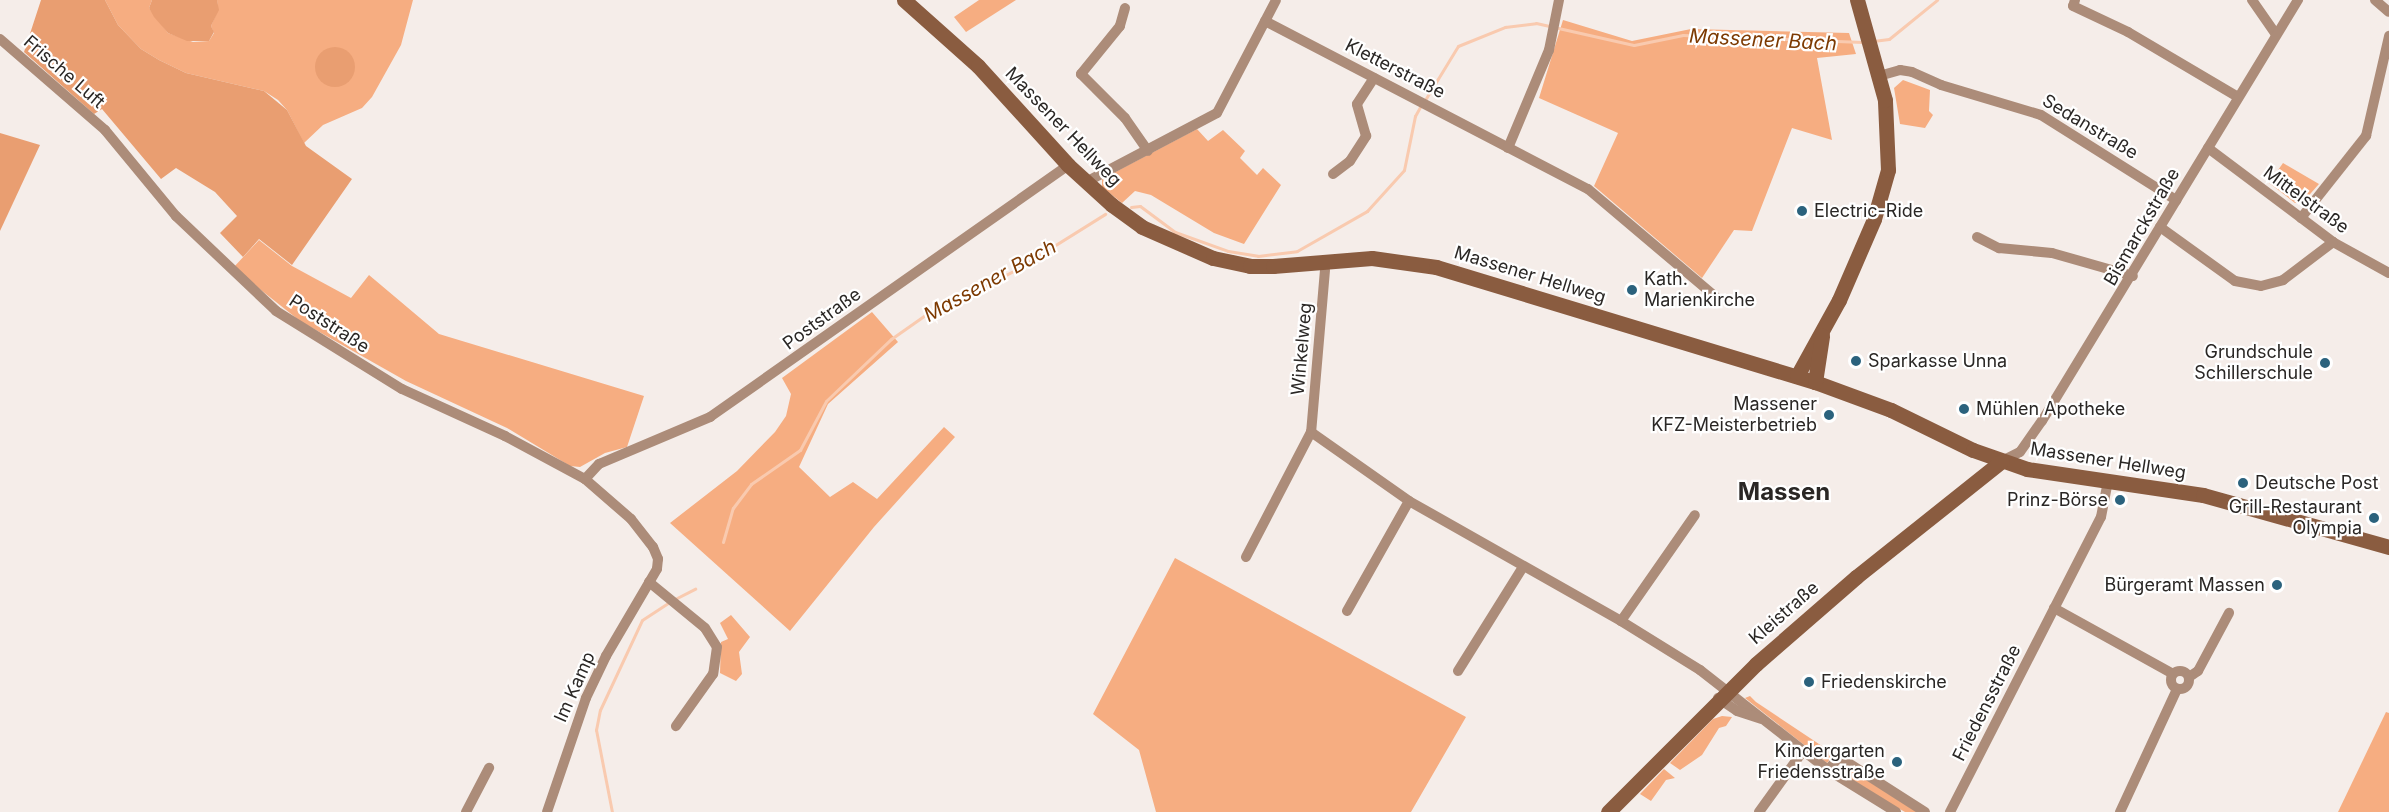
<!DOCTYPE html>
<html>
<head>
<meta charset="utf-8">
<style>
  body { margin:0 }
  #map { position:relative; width:2389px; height:812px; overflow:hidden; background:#f5ede9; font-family:Inter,sans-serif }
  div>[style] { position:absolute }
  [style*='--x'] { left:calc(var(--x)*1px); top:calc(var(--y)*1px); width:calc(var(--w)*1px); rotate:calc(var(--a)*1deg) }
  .green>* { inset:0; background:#f6ad81 }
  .forest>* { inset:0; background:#e99e71 }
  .round { border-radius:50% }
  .stream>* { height:3px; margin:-1.5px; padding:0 1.5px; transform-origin:1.5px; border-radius:1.5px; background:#f9caaf }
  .minor>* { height:10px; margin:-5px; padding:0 5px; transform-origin:5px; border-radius:5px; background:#ac8c79 }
  .minor>.ring { margin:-5px; padding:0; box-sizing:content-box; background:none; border:10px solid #ac8c79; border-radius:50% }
  .secondary>* { height:15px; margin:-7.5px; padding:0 7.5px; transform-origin:7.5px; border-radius:7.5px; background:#8a5c40 }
  .dots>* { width:16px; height:16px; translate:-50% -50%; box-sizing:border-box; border:3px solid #fff; border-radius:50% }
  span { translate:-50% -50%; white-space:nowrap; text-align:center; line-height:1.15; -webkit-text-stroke:4.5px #fff; paint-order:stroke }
  .street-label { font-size:18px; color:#2a2725 }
  .poi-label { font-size:18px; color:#2a2725 }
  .left { translate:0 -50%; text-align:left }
  .right { translate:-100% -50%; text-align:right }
  .water-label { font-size:20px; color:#7d3a02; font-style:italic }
  .district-label { font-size:24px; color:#2a2725; font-weight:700 }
</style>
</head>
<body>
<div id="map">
  <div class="green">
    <div style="clip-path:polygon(105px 0,152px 0,149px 8px,168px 33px,193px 42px,209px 41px,214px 33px,211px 26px,218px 10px,217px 0,413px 0,401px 45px,372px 97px,362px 108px,323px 125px,304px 143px,287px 110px,278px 100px,264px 91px,186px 73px,159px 60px,141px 49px,118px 25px)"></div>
    <div style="clip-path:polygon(979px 0,1016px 0,966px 32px,954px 17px)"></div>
    <div style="clip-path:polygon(1563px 20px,1632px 41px,1691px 29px,1849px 33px,1856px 54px,1817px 58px,1832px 140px,1792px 128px,1752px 231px,1734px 230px,1702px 278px,1594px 186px,1618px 133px,1539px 98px)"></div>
    <div style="clip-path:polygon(1903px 80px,1930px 90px,1929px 111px,1933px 115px,1925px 128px,1900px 124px,1894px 88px)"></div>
    <div style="clip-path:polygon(1197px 129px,1208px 141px,1223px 130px,1245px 151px,1240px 158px,1257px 175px,1263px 168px,1281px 185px,1244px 244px,1214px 233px,1151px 195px,1135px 191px,1122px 203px,1102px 187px,1102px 179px)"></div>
    <div style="clip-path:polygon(2283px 163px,2319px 184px,2303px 202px,2295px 203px,2269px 183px)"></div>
    <div style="clip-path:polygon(259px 240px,292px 266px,351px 298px,369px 275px,439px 334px,644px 396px,627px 447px,605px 453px,580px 467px,570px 466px,507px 428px,406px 381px,300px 321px,233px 268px)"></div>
    <div style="clip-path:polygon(872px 312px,898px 342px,828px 404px,799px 467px,830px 497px,853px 482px,877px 499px,944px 427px,955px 437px,874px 527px,790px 631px,670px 523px,737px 471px,775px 432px,786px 416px,791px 394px,782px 378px)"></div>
    <div style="clip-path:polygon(1175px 558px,1466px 717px,1411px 812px,1156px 812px,1139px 750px,1093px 714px)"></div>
    <div style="clip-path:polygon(731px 615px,750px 637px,739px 652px,742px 674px,736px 681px,720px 673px,721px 642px,728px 639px,720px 623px)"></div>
    <div style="clip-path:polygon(1750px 696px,1756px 702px,1834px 754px,1827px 763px,1745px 698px)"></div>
    <div style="clip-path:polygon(2386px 712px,2389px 713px,2389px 812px,2338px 812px)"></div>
    <div style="clip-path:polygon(1722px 716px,1732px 717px,1726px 726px,1719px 728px,1702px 755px,1680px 770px,1670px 763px,1713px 719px)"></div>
    <div style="clip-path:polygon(1841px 765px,1843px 765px,1917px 812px,1905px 812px,1891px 804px,1837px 770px)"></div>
    <div style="clip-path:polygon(1664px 769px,1675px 778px,1666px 780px,1651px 801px,1640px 794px)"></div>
  </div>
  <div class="forest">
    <div style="clip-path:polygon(41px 0,105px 0,118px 25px,141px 49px,159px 60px,186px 73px,264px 91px,287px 110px,306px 146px,352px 179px,292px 265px,259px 239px,243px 257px,220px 233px,237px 216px,215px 192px,176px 168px,161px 179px,102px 109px,94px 114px,24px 52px)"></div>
    <div style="clip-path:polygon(152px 0,217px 0,219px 10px,211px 26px,214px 32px,209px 41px,187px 41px,168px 33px,154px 17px,149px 8px)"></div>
    <div class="round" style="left:315px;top:47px;width:40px;height:40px"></div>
    <div style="clip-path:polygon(0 133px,40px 145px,0 231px)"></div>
  </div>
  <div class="stream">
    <div style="--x:1873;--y:41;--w:16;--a:-7"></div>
    <div style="--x:1889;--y:39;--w:62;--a:-39.1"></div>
    <div style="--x:1425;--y:100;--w:63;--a:-58.6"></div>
    <div style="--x:1458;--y:46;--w:51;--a:-22"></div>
    <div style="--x:1505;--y:27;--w:31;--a:-7"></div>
    <div style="--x:1536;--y:23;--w:100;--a:12.7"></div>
    <div style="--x:1634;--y:45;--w:50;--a:-11.5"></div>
    <div style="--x:1683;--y:35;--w:180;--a:2.2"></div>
    <div style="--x:1131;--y:207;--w:9;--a:-6"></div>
    <div style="--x:1140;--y:206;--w:44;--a:36.6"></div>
    <div style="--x:1175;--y:232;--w:56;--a:19.7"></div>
    <div style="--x:1228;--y:251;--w:30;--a:9"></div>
    <div style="--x:1258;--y:256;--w:39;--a:-7"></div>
    <div style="--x:1297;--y:251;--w:81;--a:-29.7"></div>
    <div style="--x:1367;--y:211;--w:55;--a:-47.9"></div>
    <div style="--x:1404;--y:170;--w:55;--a:-78.5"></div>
    <div style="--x:1415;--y:116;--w:13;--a:-61"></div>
    <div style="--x:723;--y:542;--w:35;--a:-74"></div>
    <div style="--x:733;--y:508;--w:30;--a:-53"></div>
    <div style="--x:751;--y:484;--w:60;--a:-34.8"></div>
    <div style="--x:800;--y:450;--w:55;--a:-62"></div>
    <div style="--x:826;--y:401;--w:90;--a:-43.6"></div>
    <div style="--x:891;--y:339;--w:57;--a:-35.1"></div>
    <div style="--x:938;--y:306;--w:16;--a:-14"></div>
    <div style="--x:954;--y:302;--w:71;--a:-27.6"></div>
    <div style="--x:1017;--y:269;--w:104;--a:-32"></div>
    <div style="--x:673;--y:600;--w:25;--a:-27"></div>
    <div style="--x:612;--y:812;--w:84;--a:-101"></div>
    <div style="--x:596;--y:730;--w:20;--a:-79"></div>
    <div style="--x:600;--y:710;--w:99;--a:-65"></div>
    <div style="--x:642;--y:620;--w:31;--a:-33"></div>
  </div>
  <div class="minor">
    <div style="--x:2075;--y:0;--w:6;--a:108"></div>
    <div style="--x:2073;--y:6;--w:61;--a:25.3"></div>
    <div style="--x:2128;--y:32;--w:128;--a:30.6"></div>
    <div style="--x:2252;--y:0;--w:40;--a:55.1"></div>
    <div style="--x:2375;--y:0;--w:18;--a:41"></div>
    <div style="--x:1125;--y:8;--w:19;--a:106"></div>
    <div style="--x:1120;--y:26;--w:62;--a:129.1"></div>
    <div style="--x:1081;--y:74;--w:62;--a:45"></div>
    <div style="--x:1125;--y:118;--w:40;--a:55.1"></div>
    <div style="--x:1265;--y:21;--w:364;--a:27.5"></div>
    <div style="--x:1588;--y:189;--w:167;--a:40.2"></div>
    <div style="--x:0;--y:39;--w:139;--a:40.9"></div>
    <div style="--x:105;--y:130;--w:112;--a:50.5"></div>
    <div style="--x:176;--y:216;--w:138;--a:43.5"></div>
    <div style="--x:276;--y:311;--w:148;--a:31.8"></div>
    <div style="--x:402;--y:389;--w:113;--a:24.5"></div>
    <div style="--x:505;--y:436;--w:91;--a:28.3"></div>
    <div style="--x:585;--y:479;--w:61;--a:41"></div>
    <div style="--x:631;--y:519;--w:36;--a:52"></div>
    <div style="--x:653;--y:547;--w:13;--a:67"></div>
    <div style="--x:658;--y:559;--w:10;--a:96"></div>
    <div style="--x:657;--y:569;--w:101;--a:120.4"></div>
    <div style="--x:606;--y:656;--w:47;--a:115.5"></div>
    <div style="--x:586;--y:698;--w:120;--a:108.9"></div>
    <div style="--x:1879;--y:76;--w:22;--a:-16"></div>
    <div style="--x:1900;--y:70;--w:12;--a:9"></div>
    <div style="--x:1912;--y:72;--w:32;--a:24"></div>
    <div style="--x:1941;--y:85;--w:104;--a:16.7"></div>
    <div style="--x:2041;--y:115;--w:160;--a:32.2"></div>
    <div style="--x:1508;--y:148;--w:106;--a:-67.3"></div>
    <div style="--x:1549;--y:50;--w:51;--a:-78.7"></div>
    <div style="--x:2208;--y:148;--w:156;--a:36.9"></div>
    <div style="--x:2333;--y:242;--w:64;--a:29"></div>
    <div style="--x:1333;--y:174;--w:21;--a:-37"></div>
    <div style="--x:1350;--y:161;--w:30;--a:-57"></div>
    <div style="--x:1366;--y:136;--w:33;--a:-106"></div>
    <div style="--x:1357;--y:104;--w:31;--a:-57"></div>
    <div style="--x:1086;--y:182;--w:148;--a:-27.8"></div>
    <div style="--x:1217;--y:113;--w:127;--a:-62.4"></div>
    <div style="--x:2301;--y:218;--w:105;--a:-51.6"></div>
    <div style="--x:2366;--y:136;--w:103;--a:-77"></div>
    <div style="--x:2160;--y:227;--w:92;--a:35.8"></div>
    <div style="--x:2235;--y:281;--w:26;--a:11"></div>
    <div style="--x:2261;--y:286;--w:23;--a:-15"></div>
    <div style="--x:2283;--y:280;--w:63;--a:-37.2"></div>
    <div style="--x:1977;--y:237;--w:25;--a:27"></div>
    <div style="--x:1999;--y:248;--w:53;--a:5.4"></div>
    <div style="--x:2052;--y:253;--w:84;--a:15.9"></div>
    <div style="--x:1325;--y:270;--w:163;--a:94.9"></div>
    <div style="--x:1311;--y:432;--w:120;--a:35.1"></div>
    <div style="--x:1409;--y:501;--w:244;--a:29.5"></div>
    <div style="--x:1621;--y:621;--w:93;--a:31.8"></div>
    <div style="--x:1700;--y:670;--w:162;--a:38"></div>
    <div style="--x:1828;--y:770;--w:80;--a:31.7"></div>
    <div style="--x:2002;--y:461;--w:20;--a:-27"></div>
    <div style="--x:2020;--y:452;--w:38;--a:-55"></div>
    <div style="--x:2042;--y:421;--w:493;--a:-58.7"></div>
    <div style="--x:585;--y:479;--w:21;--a:-47"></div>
    <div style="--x:599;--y:464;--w:121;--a:-22.9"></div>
    <div style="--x:710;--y:417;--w:438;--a:-35.1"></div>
    <div style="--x:1246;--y:557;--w:141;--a:-62.5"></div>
    <div style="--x:649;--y:582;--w:72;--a:39.4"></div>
    <div style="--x:705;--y:628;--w:22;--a:58"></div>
    <div style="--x:717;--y:647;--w:27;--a:98"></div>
    <div style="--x:713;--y:674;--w:64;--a:125.4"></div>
    <div style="--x:2054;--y:608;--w:136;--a:29"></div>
    <div style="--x:1347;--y:611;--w:126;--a:-60.6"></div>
    <div style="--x:1621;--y:621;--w:129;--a:-55.1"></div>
    <div class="ring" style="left:2171px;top:671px;width:8px;height:8px"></div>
    <div style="--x:1458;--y:671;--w:123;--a:-58"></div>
    <div style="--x:2189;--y:677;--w:11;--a:-34"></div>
    <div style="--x:2198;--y:671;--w:66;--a:-61.9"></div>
    <div style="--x:1718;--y:698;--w:23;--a:34"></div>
    <div style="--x:1737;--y:711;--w:25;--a:18"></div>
    <div style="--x:1828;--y:770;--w:17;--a:-50"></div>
    <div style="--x:1839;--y:757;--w:102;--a:32.6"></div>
    <div style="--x:466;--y:812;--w:50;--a:-62.4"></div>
    <div style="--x:1759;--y:812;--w:75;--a:-54.2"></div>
    <div style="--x:1950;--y:812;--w:331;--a:-62.9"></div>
    <div style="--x:2101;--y:517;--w:36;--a:-79"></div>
    <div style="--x:2120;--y:812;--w:136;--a:-65.1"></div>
  </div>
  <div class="secondary">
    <div style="--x:904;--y:0;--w:99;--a:41.7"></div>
    <div style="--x:978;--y:66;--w:134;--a:47.7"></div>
    <div style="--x:1068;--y:165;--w:59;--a:42.3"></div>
    <div style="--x:1112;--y:205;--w:37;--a:36"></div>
    <div style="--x:1142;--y:227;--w:77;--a:23.6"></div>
    <div style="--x:1213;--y:258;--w:38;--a:12"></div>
    <div style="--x:1250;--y:266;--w:23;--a:0"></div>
    <div style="--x:1273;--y:266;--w:99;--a:-4.6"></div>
    <div style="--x:1372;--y:258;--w:65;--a:8"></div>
    <div style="--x:1436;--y:267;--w:396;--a:16.9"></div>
    <div style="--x:1815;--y:382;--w:81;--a:20.2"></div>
    <div style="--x:1891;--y:410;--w:91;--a:26"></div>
    <div style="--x:1973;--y:450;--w:57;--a:19.4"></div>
    <div style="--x:2027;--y:469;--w:178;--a:8.4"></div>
    <div style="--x:2203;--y:495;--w:193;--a:15.6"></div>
    <div style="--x:1797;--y:376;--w:87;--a:-61.1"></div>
    <div style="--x:1839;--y:300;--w:88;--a:-66.6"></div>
    <div style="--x:1874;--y:219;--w:51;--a:-74.1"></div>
    <div style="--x:1888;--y:170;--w:70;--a:-92.5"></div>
    <div style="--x:1885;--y:100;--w:104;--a:-105.6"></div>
    <div style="--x:1815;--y:382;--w:47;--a:-81.3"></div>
    <div style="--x:1608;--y:812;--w:209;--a:-45"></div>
    <div style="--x:1756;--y:664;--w:133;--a:-41"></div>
    <div style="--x:1856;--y:577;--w:186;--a:-38.5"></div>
  </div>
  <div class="dots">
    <div style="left:1802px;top:211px;background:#2b627d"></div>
    <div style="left:1632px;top:290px;background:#2b627d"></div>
    <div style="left:1856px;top:361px;background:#2b627d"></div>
    <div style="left:2325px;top:363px;background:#2b627d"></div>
    <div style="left:1964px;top:409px;background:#2b627d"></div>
    <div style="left:1829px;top:415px;background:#2b627d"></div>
    <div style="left:2243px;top:483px;background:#2b627d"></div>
    <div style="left:2120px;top:500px;background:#2b627d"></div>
    <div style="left:2374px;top:518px;background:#2b627d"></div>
    <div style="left:2277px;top:585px;background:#2b627d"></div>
    <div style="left:1809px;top:682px;background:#2b627d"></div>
    <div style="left:1897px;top:762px;background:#2b627d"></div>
  </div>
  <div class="street-label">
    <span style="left:1395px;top:69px;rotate:27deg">Kletterstraße</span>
    <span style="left:64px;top:72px;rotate:41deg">Frische Luft</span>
    <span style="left:1063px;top:127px;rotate:46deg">Massener Hellweg</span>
    <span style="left:2090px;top:127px;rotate:31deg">Sedanstraße</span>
    <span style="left:2306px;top:200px;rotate:36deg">Mittelstraße</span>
    <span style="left:2142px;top:227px;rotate:-60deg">Bismarckstraße</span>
    <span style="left:1530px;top:275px;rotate:17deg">Massener Hellweg</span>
    <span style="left:822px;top:319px;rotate:-36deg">Poststraße</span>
    <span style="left:329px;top:324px;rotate:33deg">Poststraße</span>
    <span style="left:1302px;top:349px;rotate:-85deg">Winkelweg</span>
    <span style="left:2108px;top:461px;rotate:9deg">Massener Hellweg</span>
    <span style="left:1784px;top:613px;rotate:-41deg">Kleistraße</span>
    <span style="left:575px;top:687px;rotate:-66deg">Im Kamp</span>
    <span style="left:1987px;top:703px;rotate:-63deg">Friedensstraße</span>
  </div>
  <div class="poi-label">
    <span class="left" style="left:1814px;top:211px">Electric-Ride</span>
    <span class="left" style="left:1644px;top:290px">Kath.<br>Marienkirche</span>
    <span class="right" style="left:2313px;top:363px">Grundschule<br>Schillerschule</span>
    <span class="left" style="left:1868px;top:361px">Sparkasse Unna</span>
    <span class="right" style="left:1817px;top:415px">Massener<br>KFZ-Meisterbetrieb</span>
    <span class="left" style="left:1976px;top:409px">Mühlen Apotheke</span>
    <span class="left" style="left:2255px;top:483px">Deutsche Post</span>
    <span class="right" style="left:2108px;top:500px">Prinz-Börse</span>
    <span class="right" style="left:2362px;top:518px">Grill-Restaurant<br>Olympia</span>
    <span class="right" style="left:2265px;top:585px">Bürgeramt Massen</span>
    <span class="left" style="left:1821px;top:682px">Friedenskirche</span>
    <span class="right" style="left:1885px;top:762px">Kindergarten<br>Friedensstraße</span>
  </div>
  <div class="water-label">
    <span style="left:1763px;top:40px;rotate:3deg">Massener Bach</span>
    <span style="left:990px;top:281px;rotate:-29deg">Massener Bach</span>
  </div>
  <div class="district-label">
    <span style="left:1784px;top:492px">Massen</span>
  </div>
</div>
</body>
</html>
